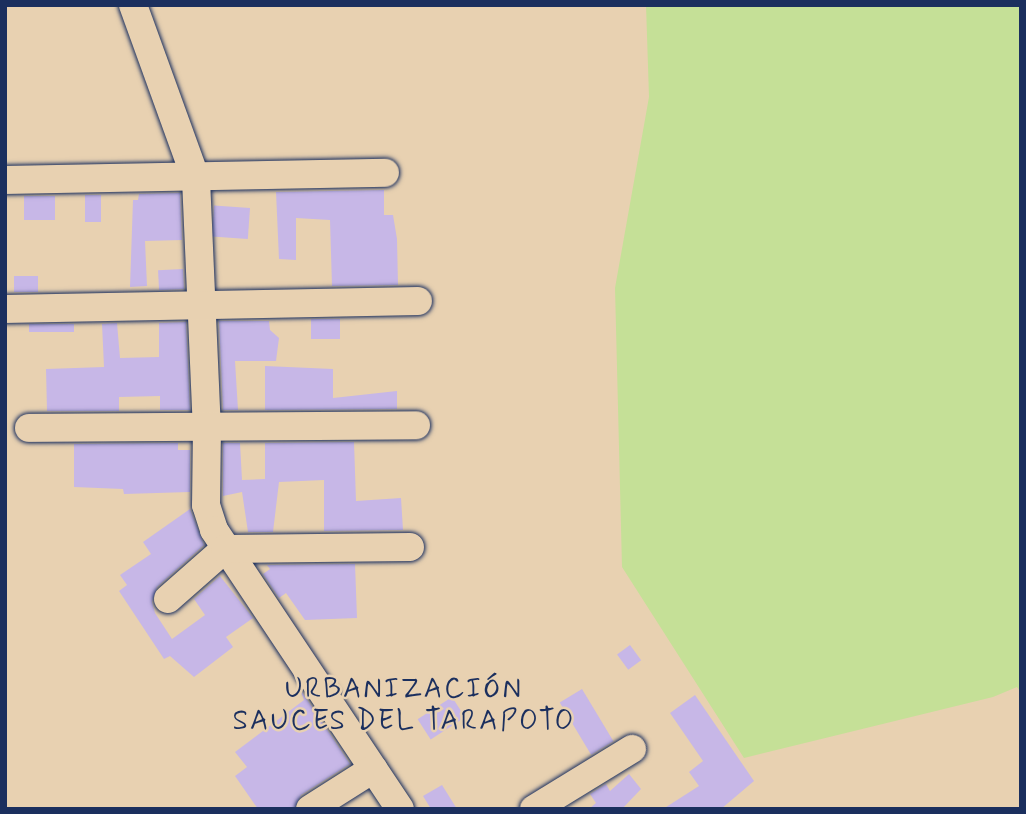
<!DOCTYPE html>
<html>
<head>
<meta charset="utf-8">
<style>
  body { margin:0 }
  #map { position:relative; width:1026px; height:814px; overflow:hidden; background:#e8d1b1; font-family:Mynerve,sans-serif }
  div>[style] { position:absolute }
  [style*='--x'] { left:calc(var(--x)*1px); top:calc(var(--y)*1px); width:calc(var(--w)*1px); rotate:calc(var(--a)*1deg) }
  .green>* { inset:0; background:#c5e097 }
  .building>* { inset:0; background:#c7b7e7; transform-origin:0 0 }
  .roads { filter:drop-shadow(0 0 2px #1b2f5e) drop-shadow(0 0 2px #1b2f5e) }
  .minor>* { height:28px; margin:-14px; padding:0 14px; transform-origin:14px; border-radius:14px; background:#e8d1b1 }
  span { translate:-50% -50%; white-space:nowrap; text-align:center; line-height:1.15; -webkit-text-stroke:5px #e8d1b1; paint-order:stroke }
  .neighbourhood-label { font-size:28px; color:#1b2f5e; letter-spacing:2px }
  .frame { position:absolute; inset:0; border:7px solid #1b2f5e; pointer-events:none }
</style>
</head>
<body>
<div id="map">
  <div class="green">
    <div style="clip-path:polygon(646px 5px,1021px 5px,1021px 693px,1017px 687px,993px 697px,744px 758px,622px 567px,615px 288px,649px 97px)"></div>
  </div>
  <div class="building">
    <div style="clip-path:polygon(384px 190px,384px 215px,393px 215px,397px 239px,398px 285px,332px 286px,330px 220px,296px 218px,296px 260px,279px 259px,276px 192px)"></div>
    <div style="clip-path:polygon(180px 193px,182px 240px,145px 241px,147px 286px,130px 287px,133px 200px,138px 200px,139px 194px)"></div>
    <div style="left:85px;top:195px;width:16px;height:27px"></div>
    <div style="left:24px;top:196px;width:31px;height:24px"></div>
    <div style="left:250px;top:208px;width:31px;height:36px;rotate:94deg"></div>
    <div style="left:183px;top:269px;width:20px;height:25px;rotate:87deg"></div>
    <div style="left:14px;top:276px;width:24px;height:16px"></div>
    <div style="left:340px;top:319px;width:20px;height:29px;rotate:90deg"></div>
    <div style="clip-path:polygon(219px 321px,269px 321px,270px 330px,279px 338px,276px 361px,235px 361px,238px 410px,223px 410px)"></div>
    <div style="clip-path:polygon(186px 322px,190px 410px,160px 410px,160px 396px,119px 397px,119px 411px,47px 411px,46px 369px,104px 367px,102px 324px,117px 323px,120px 358px,159px 357px,159px 323px)"></div>
    <div style="left:74px;top:324px;width:8px;height:45px;rotate:90deg"></div>
    <div style="clip-path:polygon(265px 366px,333px 369px,333px 398px,397px 391px,397px 409px,265px 410px)"></div>
    <div style="clip-path:polygon(354px 442px,356px 501px,401px 498px,403px 530px,324px 531px,324px 480px,279px 482px,273px 532px,248px 532px,242px 492px,223px 496px,223px 443px,240px 443px,242px 480px,265px 479px,265px 443px)"></div>
    <div style="clip-path:polygon(178px 443px,178px 450px,190px 450px,190px 492px,124px 494px,123px 489px,74px 487px,74px 444px)"></div>
    <div style="clip-path:polygon(190px 509px,204px 545px,157px 587px,152px 602px,155px 613px,172px 639px,205px 615px,194px 599px,220px 576px,253px 618px,226px 637px,233px 647px,194px 677px,170px 656px,164px 659px,119px 591px,127px 585px,120px 575px,151px 554px,143px 542px)"></div>
    <div style="clip-path:polygon(355px 564px,357px 618px,305px 620px,286px 593px,279px 598px,263px 574px,270px 569px,267px 565px)"></div>
    <div style="left:630px;top:645px;width:19px;height:16px;rotate:54deg"></div>
    <div style="clip-path:polygon(300px 689px,350px 764px,301px 795px,294px 809px,258px 809px,235px 776px,247px 767px,235px 752px,304px 700px)"></div>
    <div style="left:582px;top:689px;width:61px;height:26px;rotate:59deg"></div>
    <div style="clip-path:polygon(695px 695px,754px 781px,721px 809px,663px 809px,699px 786px,689px 772px,703px 761px,670px 713px)"></div>
    <div style="left:452px;top:697px;width:24px;height:41px;rotate:57deg"></div>
    <div style="clip-path:polygon(629px 774px,641px 789px,622px 809px,589px 809px,596px 803px,590px 794px,606px 784px,610px 791px)"></div>
    <div style="clip-path:polygon(442px 785px,457px 809px,431px 809px,423px 796px)"></div>
  </div>
  <div class="roads">
    <div class="minor">
      <div style="--x:133;--y:5;--w:185;--a:70.1"></div>
      <div style="--x:196;--y:179;--w:247;--a:87.5"></div>
      <div style="--x:207;--y:426;--w:79;--a:90.7"></div>
      <div style="--x:206;--y:505;--w:26;--a:72"></div>
      <div style="--x:214;--y:530;--w:335;--a:56.3"></div>
      <div style="--x:5;--y:180;--w:380;--a:-1.1"></div>
      <div style="--x:5;--y:309;--w:413;--a:-1.1"></div>
      <div style="--x:29;--y:428;--w:387;--a:-0.4"></div>
      <div style="--x:168;--y:599;--w:76;--a:-41.3"></div>
      <div style="--x:225;--y:549;--w:185;--a:-0.6"></div>
      <div style="--x:310;--y:809;--w:75;--a:-32.4"></div>
      <div style="--x:534;--y:809;--w:115;--a:-31.5"></div>
    </div>
  </div>
  <div class="neighbourhood-label">
    <span style="left:404px;top:706px">URBANIZACIÓN<br>SAUCES DEL TARAPOTO</span>
  </div>
  <div class="frame"></div>
</div>
</body>
</html>
